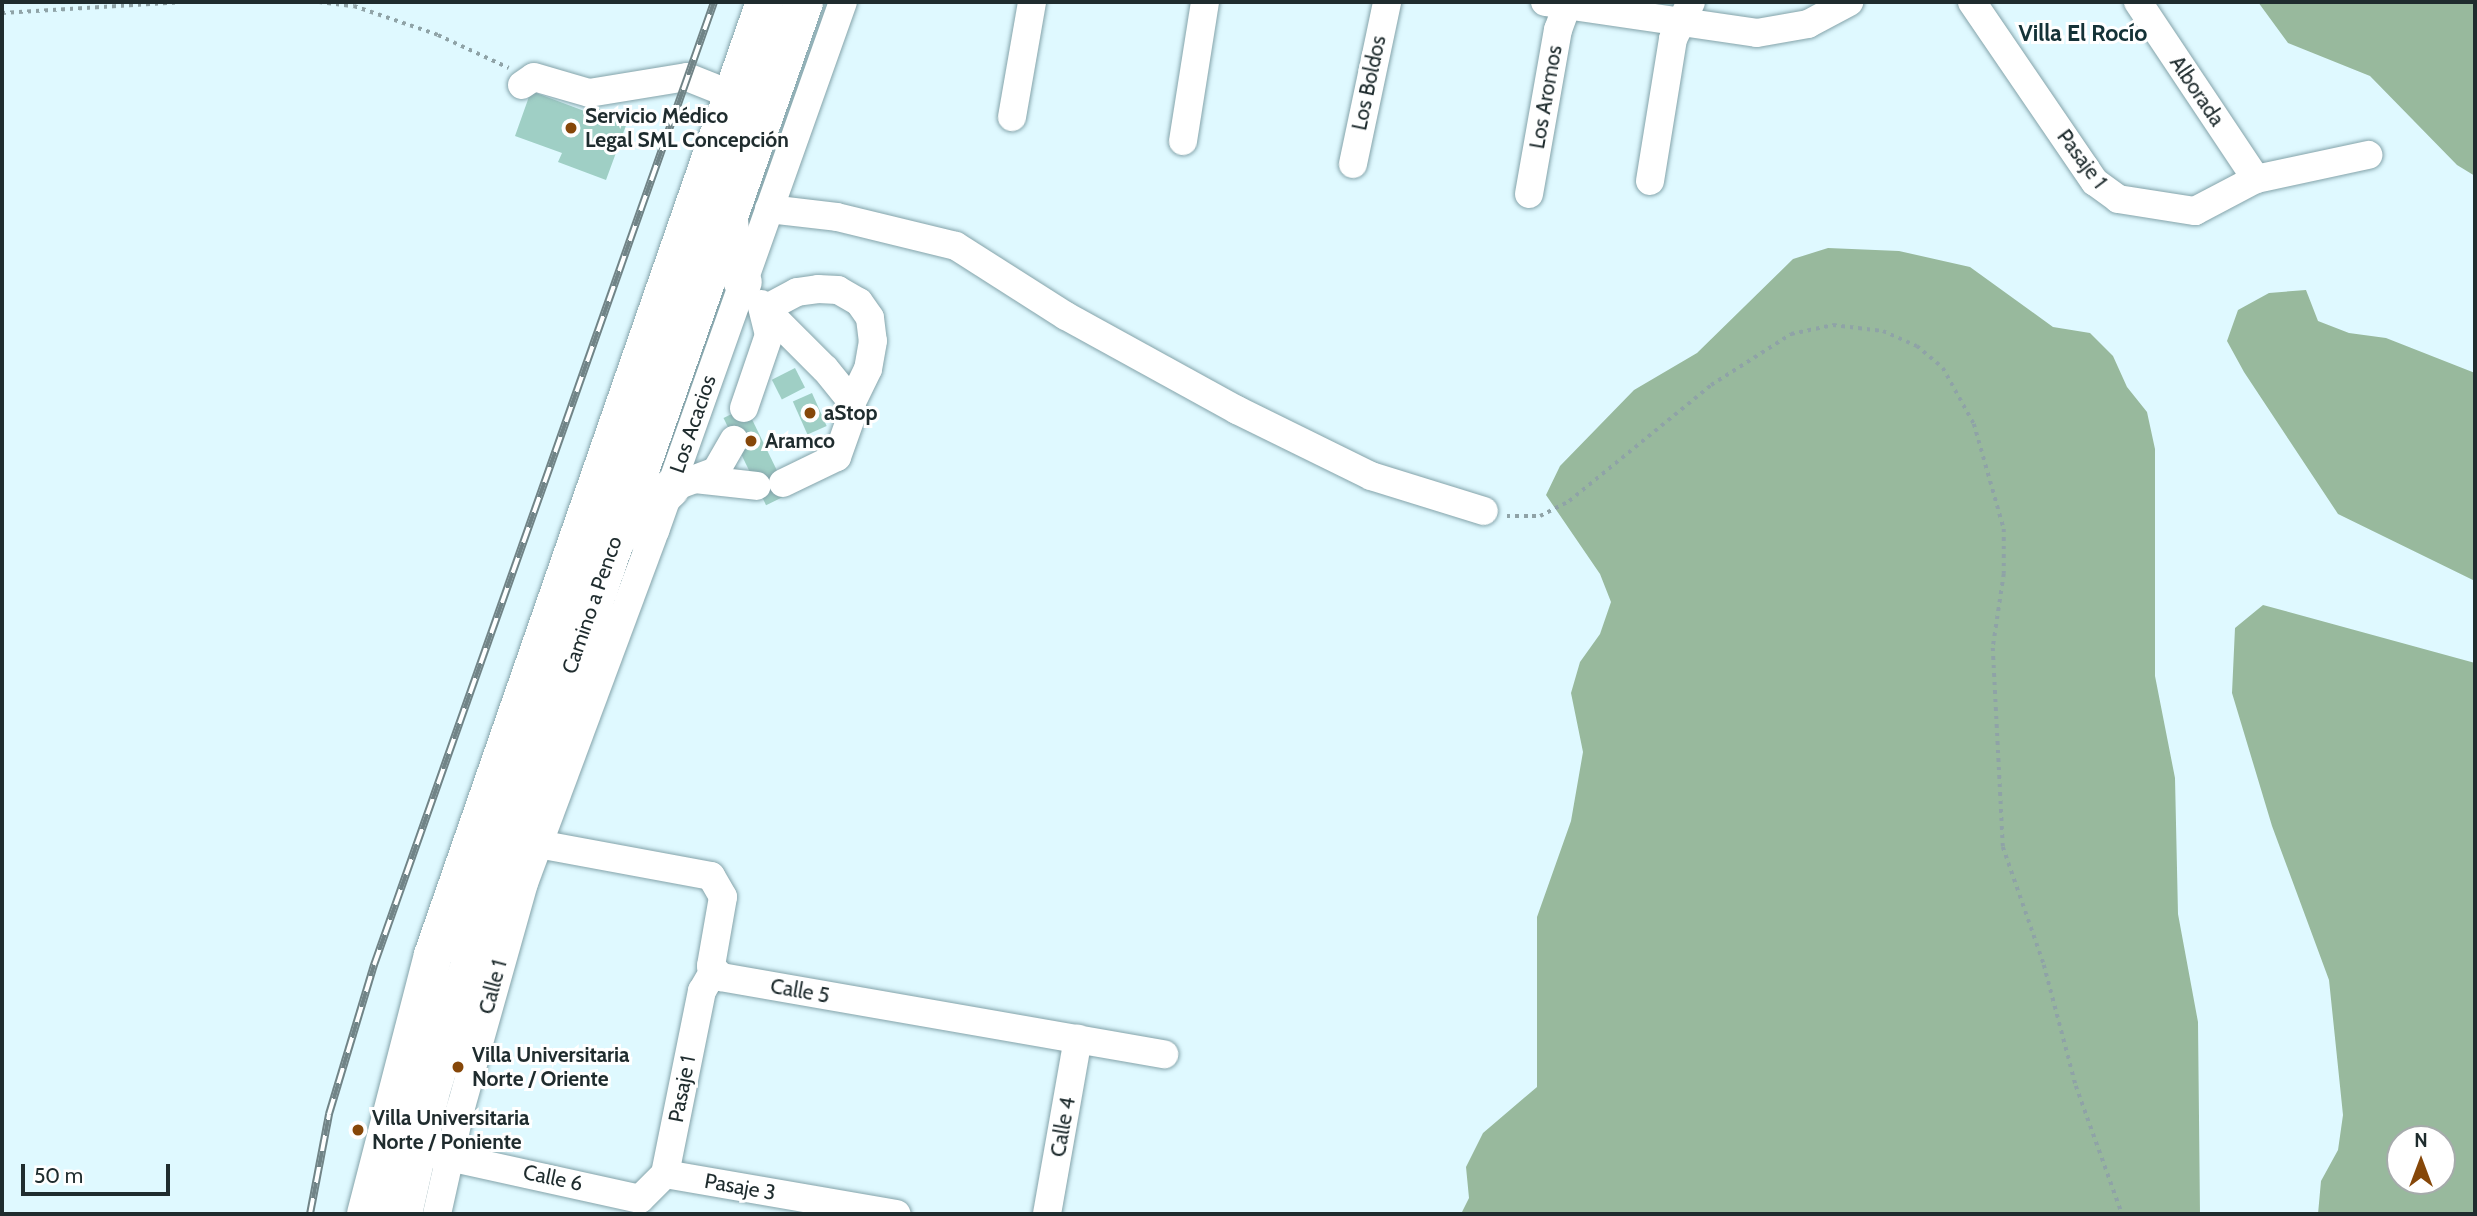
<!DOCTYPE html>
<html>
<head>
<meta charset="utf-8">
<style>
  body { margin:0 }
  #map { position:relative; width:2477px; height:1216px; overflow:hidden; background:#dff9ff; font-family:Cabin,sans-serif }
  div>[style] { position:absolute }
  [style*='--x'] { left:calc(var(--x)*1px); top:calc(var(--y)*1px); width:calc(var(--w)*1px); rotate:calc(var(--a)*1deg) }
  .forest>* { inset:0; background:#98b99d }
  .building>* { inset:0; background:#9fcfc5; transform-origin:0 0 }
  .path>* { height:3.5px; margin-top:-1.75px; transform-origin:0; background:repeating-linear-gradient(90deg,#8fa3a7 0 3.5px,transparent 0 8.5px) }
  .roads { filter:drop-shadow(0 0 2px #84a3aa) drop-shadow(0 0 2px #84a3aa) }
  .minor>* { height:28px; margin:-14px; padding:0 14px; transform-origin:14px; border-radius:14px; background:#fff }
  .highway>* { height:38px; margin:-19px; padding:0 19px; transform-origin:19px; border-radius:19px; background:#fff }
  .rail>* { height:8px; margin-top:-4px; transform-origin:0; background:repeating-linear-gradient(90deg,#fff 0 16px,#718487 0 32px); box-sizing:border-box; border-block:2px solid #718487 }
  .dots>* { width:19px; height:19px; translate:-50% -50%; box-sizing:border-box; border:4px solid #fff; border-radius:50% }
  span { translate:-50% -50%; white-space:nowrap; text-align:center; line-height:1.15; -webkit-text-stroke:6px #fff; paint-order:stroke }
  .street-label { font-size:21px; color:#1f2c2e }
  .poi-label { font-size:21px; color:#1f2c2e; font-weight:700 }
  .left { translate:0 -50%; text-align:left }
  .neighbourhood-label { font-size:23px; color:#143237; font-weight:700 }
  .frame { position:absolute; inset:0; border:4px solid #1f2c2e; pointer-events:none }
  .north { position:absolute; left:2386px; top:1125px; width:70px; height:70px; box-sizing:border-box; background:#fff; border:2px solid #a5abab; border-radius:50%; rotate:0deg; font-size:19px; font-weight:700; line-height:28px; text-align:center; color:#1f2c2e }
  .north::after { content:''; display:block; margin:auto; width:24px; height:32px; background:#864709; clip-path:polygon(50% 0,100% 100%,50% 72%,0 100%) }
  .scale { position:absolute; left:21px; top:1164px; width:149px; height:32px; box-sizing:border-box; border:4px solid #1f2c2e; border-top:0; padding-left:9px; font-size:21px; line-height:24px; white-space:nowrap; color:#1f2c2e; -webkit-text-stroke:5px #fff; paint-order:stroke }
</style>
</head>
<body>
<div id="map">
  <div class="forest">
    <div style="clip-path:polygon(2258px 2px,2475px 2px,2475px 176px,2457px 165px,2370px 76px,2288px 43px)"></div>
    <div style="clip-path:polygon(1828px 248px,1899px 251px,1970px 267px,2053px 327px,2090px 333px,2113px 356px,2127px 387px,2147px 412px,2155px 449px,2155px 676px,2175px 778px,2178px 914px,2198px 1022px,2200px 1214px,1461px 1214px,1469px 1198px,1466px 1167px,1483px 1133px,1537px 1087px,1537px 917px,1571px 821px,1583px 752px,1571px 693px,1580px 662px,1600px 634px,1611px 602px,1600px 574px,1546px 495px,1560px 466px,1634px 390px,1697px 353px,1793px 259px)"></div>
    <div style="clip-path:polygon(2306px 290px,2318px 321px,2349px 333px,2386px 338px,2475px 373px,2475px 581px,2338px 514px,2244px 372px,2227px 341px,2238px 310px,2269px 293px)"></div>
    <div style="clip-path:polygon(evenodd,2263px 605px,2475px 663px,2475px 1214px,2318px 1214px,2321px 1181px,2338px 1150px,2343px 1115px,2329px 980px,2272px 826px,2232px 693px,2235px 628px,2263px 605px,2400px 1139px,2442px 1139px,2442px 1181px,2400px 1181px,2400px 1139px)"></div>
  </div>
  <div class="building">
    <div style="clip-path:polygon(531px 91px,595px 115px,597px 108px,628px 120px,606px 180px,558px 162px,562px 153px,515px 136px)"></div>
    <div style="left:795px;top:368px;width:22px;height:26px;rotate:63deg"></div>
    <div style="left:812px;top:393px;width:36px;height:21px;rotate:66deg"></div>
    <div style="left:746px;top:407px;width:97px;height:25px;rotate:64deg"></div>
  </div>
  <div class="path">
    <div style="--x:319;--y:2;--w:35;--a:7"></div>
    <div style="--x:354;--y:6;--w:89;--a:19"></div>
    <div style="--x:438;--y:35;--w:78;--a:24.9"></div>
    <div style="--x:2;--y:13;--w:178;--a:-3.5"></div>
    <div style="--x:1507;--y:516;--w:33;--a:0"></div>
    <div style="--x:1540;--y:516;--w:33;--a:-27"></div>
    <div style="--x:1569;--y:501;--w:183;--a:-39.2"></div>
    <div style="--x:1711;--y:385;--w:95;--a:-32.5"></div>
    <div style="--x:1791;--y:334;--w:43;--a:-12.1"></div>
    <div style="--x:1833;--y:325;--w:50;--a:6.8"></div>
    <div style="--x:1883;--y:331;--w:37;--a:24"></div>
    <div style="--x:1917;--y:346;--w:34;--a:40"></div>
    <div style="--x:1943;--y:368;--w:64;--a:61"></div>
    <div style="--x:1974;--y:424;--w:109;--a:74.1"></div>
    <div style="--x:2004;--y:529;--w:45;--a:90"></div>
    <div style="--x:2004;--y:574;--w:75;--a:98.5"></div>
    <div style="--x:1993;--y:648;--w:199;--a:87.1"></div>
    <div style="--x:2003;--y:847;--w:125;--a:70.8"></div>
    <div style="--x:2044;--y:965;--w:125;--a:75.2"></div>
    <div style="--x:2076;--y:1086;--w:136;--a:70.2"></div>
  </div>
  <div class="roads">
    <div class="minor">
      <div style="--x:1545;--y:2;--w:214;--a:8.3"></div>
      <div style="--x:1757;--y:33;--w:52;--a:-10"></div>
      <div style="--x:1808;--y:24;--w:47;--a:-28.2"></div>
      <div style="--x:1972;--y:2;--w:218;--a:55.7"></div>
      <div style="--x:2095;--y:182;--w:29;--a:36"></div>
      <div style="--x:2118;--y:199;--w:78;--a:8.9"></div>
      <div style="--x:2195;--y:211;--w:69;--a:-27.7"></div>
      <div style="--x:2256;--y:179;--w:115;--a:-12.1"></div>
      <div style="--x:2138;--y:2;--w:213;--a:56.3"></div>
      <div style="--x:522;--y:85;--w:14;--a:-34"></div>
      <div style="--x:534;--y:77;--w:57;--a:16.2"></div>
      <div style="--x:589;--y:93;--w:99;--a:-9.3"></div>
      <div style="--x:687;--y:77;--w:48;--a:21.8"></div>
      <div style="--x:1012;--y:117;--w:117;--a:-80.1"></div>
      <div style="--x:1183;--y:141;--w:141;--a:-81"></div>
      <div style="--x:1353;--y:164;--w:166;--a:-78.1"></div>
      <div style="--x:1650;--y:181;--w:144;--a:-80.8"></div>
      <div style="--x:1673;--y:39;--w:41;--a:-64.1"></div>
      <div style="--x:1529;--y:194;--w:167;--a:-80"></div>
      <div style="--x:1558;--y:30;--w:30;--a:-70"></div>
      <div style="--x:769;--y:209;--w:68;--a:6.7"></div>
      <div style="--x:837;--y:217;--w:122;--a:13.7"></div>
      <div style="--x:956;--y:246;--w:130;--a:32.5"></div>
      <div style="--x:1066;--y:316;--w:195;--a:28.8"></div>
      <div style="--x:1237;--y:410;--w:149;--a:26.2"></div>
      <div style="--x:1371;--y:476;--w:118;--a:17.2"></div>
      <div style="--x:744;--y:408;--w:77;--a:-71.1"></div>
      <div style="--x:769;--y:335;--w:32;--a:-104"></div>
      <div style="--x:695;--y:479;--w:62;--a:6.4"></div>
      <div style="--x:783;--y:483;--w:60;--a:-25.7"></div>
      <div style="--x:837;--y:457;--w:48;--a:-70.4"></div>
      <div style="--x:853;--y:412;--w:16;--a:-108"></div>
      <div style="--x:848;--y:397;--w:36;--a:-129"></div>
      <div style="--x:825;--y:369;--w:85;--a:-135"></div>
      <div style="--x:765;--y:309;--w:36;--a:-28"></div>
      <div style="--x:797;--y:292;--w:21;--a:-8"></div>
      <div style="--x:818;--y:289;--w:20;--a:3"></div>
      <div style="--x:838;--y:290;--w:24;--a:30"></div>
      <div style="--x:859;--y:302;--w:19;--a:55"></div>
      <div style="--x:870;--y:318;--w:23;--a:83"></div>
      <div style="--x:873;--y:341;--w:28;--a:100"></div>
      <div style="--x:868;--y:369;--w:39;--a:116"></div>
      <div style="--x:671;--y:488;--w:48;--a:-20.7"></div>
      <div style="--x:716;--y:471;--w:36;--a:-60"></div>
      <div style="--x:538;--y:844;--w:176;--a:10.5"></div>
      <div style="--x:711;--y:876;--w:24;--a:60"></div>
      <div style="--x:723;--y:897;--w:70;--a:99.9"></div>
      <div style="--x:711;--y:966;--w:15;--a:48"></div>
      <div style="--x:721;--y:977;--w:450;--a:9.9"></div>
      <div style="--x:431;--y:1153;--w:214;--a:12.4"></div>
      <div style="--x:665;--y:1174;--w:235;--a:9.8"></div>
      <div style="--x:640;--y:1199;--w:35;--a:-45"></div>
      <div style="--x:665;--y:1174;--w:187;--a:-78.6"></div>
      <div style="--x:702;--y:991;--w:22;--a:-60"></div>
      <div style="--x:437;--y:1214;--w:110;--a:-77.4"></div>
      <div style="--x:461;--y:1107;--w:233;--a:-74.3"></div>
      <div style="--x:524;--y:883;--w:376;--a:-69.6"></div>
      <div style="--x:655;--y:531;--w:561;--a:-70.44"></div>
      <div style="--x:1047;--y:1214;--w:178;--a:-80"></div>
    </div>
    <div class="highway">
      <div style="--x:729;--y:220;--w:34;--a:85"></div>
      <div style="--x:732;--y:254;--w:30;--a:69"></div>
      <div style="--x:623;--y:534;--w:66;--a:-43.8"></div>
      <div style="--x:366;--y:1214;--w:268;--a:-75.5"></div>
      <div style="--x:433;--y:955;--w:1009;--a:-70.79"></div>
      <div style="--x:403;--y:1214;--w:123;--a:-77.3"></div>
      <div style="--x:430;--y:1094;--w:199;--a:-73"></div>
      <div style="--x:488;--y:904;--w:956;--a:-70.69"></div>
    </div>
  </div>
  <div class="rail">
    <div style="--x:310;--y:1214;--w:102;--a:-79.2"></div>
    <div style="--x:329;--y:1114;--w:156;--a:-73.2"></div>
    <div style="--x:374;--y:965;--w:1021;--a:-70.55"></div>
  </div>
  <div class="dots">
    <div style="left:571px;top:128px;background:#864709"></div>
    <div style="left:810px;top:413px;background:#864709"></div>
    <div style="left:751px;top:441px;background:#864709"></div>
    <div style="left:458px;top:1067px;background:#864709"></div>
    <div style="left:358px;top:1130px;background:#864709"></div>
  </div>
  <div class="street-label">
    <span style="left:1369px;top:83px;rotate:-78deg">Los Boldos</span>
    <span style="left:2197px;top:91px;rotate:56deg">Alborada</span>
    <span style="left:1546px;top:97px;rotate:-80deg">Los Aromos</span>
    <span style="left:2082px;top:159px;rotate:53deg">Pasaje 1</span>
    <span style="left:693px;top:424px;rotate:-71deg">Los Acacios</span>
    <span style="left:592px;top:605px;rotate:-71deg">Camino a Penco</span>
    <span style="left:493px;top:987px;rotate:-75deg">Calle 1</span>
    <span style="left:800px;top:991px;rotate:10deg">Calle 5</span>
    <span style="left:682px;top:1089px;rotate:-79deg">Pasaje 1</span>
    <span style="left:1063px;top:1127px;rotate:-80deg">Calle 4</span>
    <span style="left:553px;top:1178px;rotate:12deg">Calle 6</span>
    <span style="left:740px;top:1187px;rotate:10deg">Pasaje 3</span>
  </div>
  <div class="poi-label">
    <span class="left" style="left:585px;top:128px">Servicio Médico<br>Legal SML Concepción</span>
    <span class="left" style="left:824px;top:413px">aStop</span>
    <span class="left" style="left:765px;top:441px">Aramco</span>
    <span class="left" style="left:472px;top:1067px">Villa Universitaria<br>Norte / Oriente</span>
    <span class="left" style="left:372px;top:1130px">Villa Universitaria<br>Norte / Poniente</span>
  </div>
  <div class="neighbourhood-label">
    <span style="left:2083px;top:33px">Villa El Rocío</span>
  </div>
  <div class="frame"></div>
  <div class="north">N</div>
  <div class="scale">50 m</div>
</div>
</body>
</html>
